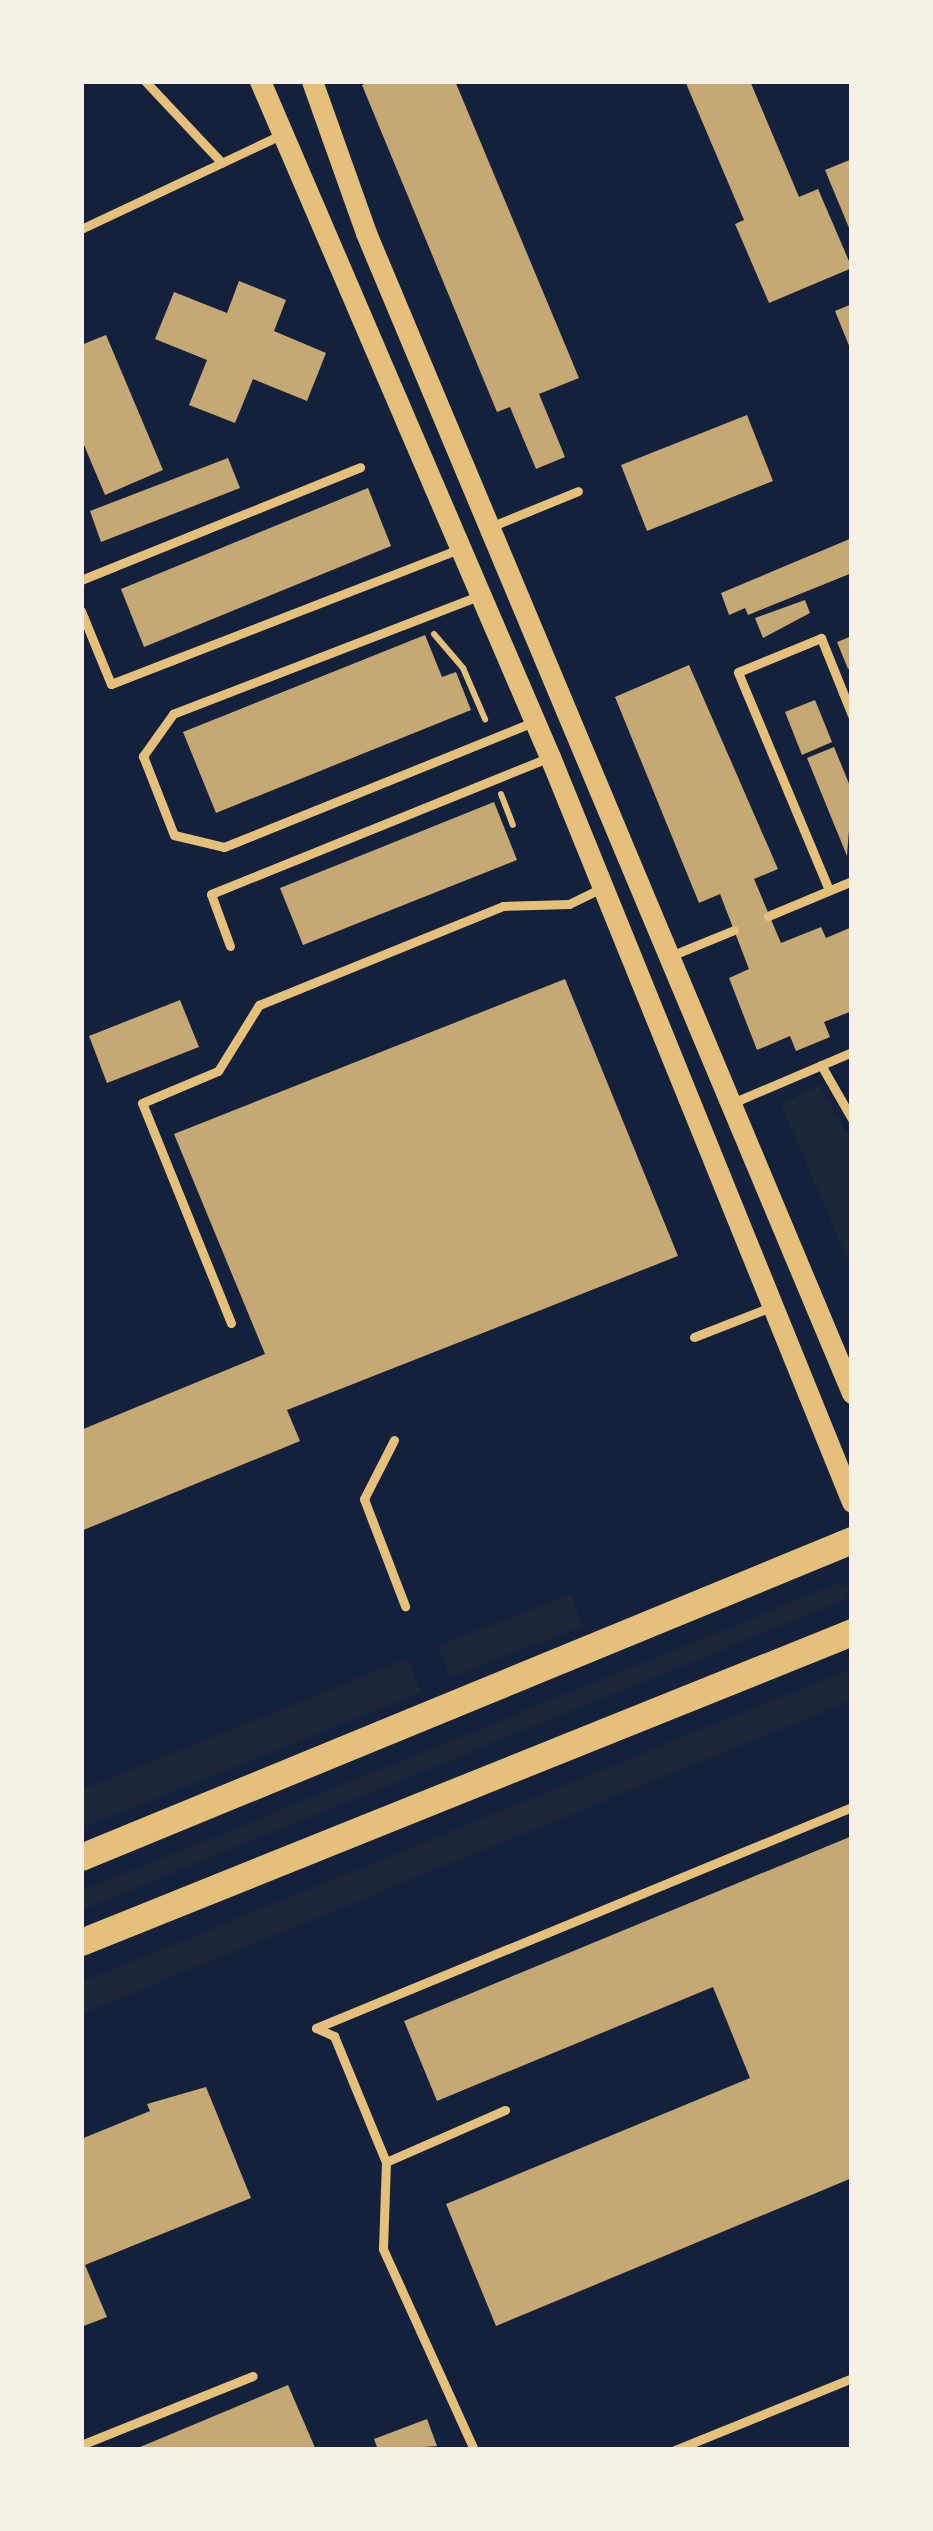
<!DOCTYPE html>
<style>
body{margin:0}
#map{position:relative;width:933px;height:2531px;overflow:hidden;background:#14213d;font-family:Helvetica,sans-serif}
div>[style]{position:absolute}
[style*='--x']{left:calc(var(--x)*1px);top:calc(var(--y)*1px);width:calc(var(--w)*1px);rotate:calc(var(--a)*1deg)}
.green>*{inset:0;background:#1d2539}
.building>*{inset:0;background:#c6a872}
.path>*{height:6px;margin:-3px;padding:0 3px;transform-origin:3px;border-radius:3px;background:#e5c07b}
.service>*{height:9px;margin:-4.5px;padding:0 4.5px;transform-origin:4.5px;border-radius:4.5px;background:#e5c07b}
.tertiary>*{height:21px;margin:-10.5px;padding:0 10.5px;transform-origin:10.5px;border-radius:10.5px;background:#e5c07b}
.primary>*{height:27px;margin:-13.5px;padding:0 13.5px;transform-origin:13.5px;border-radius:13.5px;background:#e5c07b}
span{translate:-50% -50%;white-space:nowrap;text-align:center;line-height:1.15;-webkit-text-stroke:10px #f6f1e7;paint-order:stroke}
.frame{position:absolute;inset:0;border:84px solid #f6f1e7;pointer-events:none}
</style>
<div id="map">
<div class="green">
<div style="clip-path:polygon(819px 1085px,852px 1141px,852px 1270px,781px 1105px)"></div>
<div style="clip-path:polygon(839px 1583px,851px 1588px,845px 1600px,81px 1910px,81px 1891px)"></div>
<div style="clip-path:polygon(571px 1594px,583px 1626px,450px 1678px,437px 1646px)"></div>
<div style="clip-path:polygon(408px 1658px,421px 1692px,81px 1828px,81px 1790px)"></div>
<div style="clip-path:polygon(852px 1668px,852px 1700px,81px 2014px,81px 1982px)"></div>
</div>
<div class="building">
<div style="clip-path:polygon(372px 81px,455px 81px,579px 378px,539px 394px,565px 457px,536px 469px,510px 407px,497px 412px,362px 85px)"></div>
<div style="clip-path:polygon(685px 81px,750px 81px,799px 197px,818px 189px,852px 268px,769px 303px,735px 224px,744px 220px)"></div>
<div style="clip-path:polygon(852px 159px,852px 235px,825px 170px)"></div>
<div style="clip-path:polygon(239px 281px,286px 300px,274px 331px,326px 353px,307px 401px,253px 379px,235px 423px,189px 405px,207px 360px,155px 339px,174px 292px,227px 313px)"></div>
<div style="clip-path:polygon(852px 304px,852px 353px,835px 311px)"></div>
<div style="clip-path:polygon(106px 335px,163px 470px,105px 495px,81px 438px,81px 345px)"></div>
<div style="clip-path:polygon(747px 415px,773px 481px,647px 531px,621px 465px)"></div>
<div style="clip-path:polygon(228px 458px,240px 488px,101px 542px,90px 511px)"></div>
<div style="clip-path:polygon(368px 488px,391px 546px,144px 647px,121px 589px)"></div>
<div style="clip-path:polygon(852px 538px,852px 573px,748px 615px,745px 608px,729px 615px,721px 593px)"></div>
<div style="clip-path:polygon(805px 600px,810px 613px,763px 638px,755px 618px)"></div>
<div style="clip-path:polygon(425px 635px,442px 677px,456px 672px,471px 710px,216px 813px,183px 732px)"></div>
<div style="clip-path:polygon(852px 636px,852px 667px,848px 669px,837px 642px)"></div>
<div style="clip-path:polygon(689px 665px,778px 869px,754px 879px,781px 943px,821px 927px,826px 938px,852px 927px,852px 1011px,824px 1022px,830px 1037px,796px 1051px,790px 1036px,757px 1050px,729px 978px,749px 969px,720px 894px,699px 903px,615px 697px)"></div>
<div style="clip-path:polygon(815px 700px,832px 742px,802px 755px,785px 712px)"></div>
<div style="clip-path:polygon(834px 747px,852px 791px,847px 856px,807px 758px)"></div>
<div style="clip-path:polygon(494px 802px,517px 860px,303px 945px,280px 888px)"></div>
<div style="clip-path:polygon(565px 979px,678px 1256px,287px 1410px,300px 1441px,81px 1531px,81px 1430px,265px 1354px,174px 1134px)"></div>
<div style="clip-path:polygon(180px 1000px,199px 1047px,107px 1083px,89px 1036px)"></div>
<div style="clip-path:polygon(852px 1836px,852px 2178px,496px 2326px,446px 2204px,750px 2078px,713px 1987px,437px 2101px,404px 2021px)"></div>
<div style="clip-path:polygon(206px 2087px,251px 2198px,85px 2265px,107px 2317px,81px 2327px,81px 2139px,150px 2111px,147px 2104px)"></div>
<div style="clip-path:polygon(288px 2385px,316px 2450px,133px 2450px)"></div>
<div style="clip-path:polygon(427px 2419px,437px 2446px,378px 2450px,374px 2439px)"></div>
</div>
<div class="path">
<div style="--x:434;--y:634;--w:45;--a:49.5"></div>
<div style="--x:463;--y:668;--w:56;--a:66.7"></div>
<div style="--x:501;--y:794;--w:33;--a:69"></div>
</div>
<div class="service">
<div style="--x:145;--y:81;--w:112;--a:46.8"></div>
<div style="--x:81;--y:229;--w:221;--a:-25.2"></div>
<div style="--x:490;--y:527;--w:95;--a:-22.2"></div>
<div style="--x:81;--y:580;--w:301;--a:-22"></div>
<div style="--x:481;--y:595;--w:330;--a:158.9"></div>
<div style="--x:173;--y:714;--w:52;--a:125.5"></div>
<div style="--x:143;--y:756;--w:85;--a:68.6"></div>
<div style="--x:174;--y:835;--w:51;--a:13.5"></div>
<div style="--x:224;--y:847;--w:333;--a:-22"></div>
<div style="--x:81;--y:611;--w:79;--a:67.7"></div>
<div style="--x:111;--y:684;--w:371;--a:-21.2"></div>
<div style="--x:829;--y:890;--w:236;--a:-112.7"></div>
<div style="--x:738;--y:672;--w:90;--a:-22.3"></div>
<div style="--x:821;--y:638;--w:83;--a:68.1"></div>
<div style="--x:768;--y:916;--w:91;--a:-22.6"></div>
<div style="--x:230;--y:946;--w:55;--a:-110.1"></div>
<div style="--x:211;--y:894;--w:366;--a:-22"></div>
<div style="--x:668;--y:957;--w:71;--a:-22.2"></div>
<div style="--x:821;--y:1065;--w:62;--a:60.1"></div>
<div style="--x:730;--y:1104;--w:133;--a:-23.1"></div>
<div style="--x:231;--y:1323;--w:237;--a:-112"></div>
<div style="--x:142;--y:1103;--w:82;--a:-22.8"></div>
<div style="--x:218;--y:1071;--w:78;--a:-58.2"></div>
<div style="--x:259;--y:1005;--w:263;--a:-22.1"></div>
<div style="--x:503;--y:906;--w:66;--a:-1.7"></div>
<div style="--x:569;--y:904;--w:39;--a:-26"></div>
<div style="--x:694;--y:1337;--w:83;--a:-21.3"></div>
<div style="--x:394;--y:1440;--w:66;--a:117"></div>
<div style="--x:364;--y:1499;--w:115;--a:69"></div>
<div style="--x:316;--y:2028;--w:580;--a:-22.41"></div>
<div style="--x:316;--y:2028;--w:20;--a:24"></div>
<div style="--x:334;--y:2036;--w:136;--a:67.6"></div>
<div style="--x:386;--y:2162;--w:87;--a:92"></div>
<div style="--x:383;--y:2249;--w:221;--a:65.6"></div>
<div style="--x:386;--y:2162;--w:130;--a:-23.6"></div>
<div style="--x:81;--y:2445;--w:185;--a:-21.9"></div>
<div style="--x:675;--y:2450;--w:191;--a:-22.1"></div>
</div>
<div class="tertiary">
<div style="--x:260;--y:81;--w:736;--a:66.78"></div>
<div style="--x:550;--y:757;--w:804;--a:67.93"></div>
<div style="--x:312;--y:81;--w:161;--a:70.4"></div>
<div style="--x:366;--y:233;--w:1258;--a:67.27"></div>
</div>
<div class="primary">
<div style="--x:81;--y:1857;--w:834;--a:-22.35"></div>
<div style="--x:81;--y:1942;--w:831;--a:-21.9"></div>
</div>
<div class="frame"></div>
</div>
